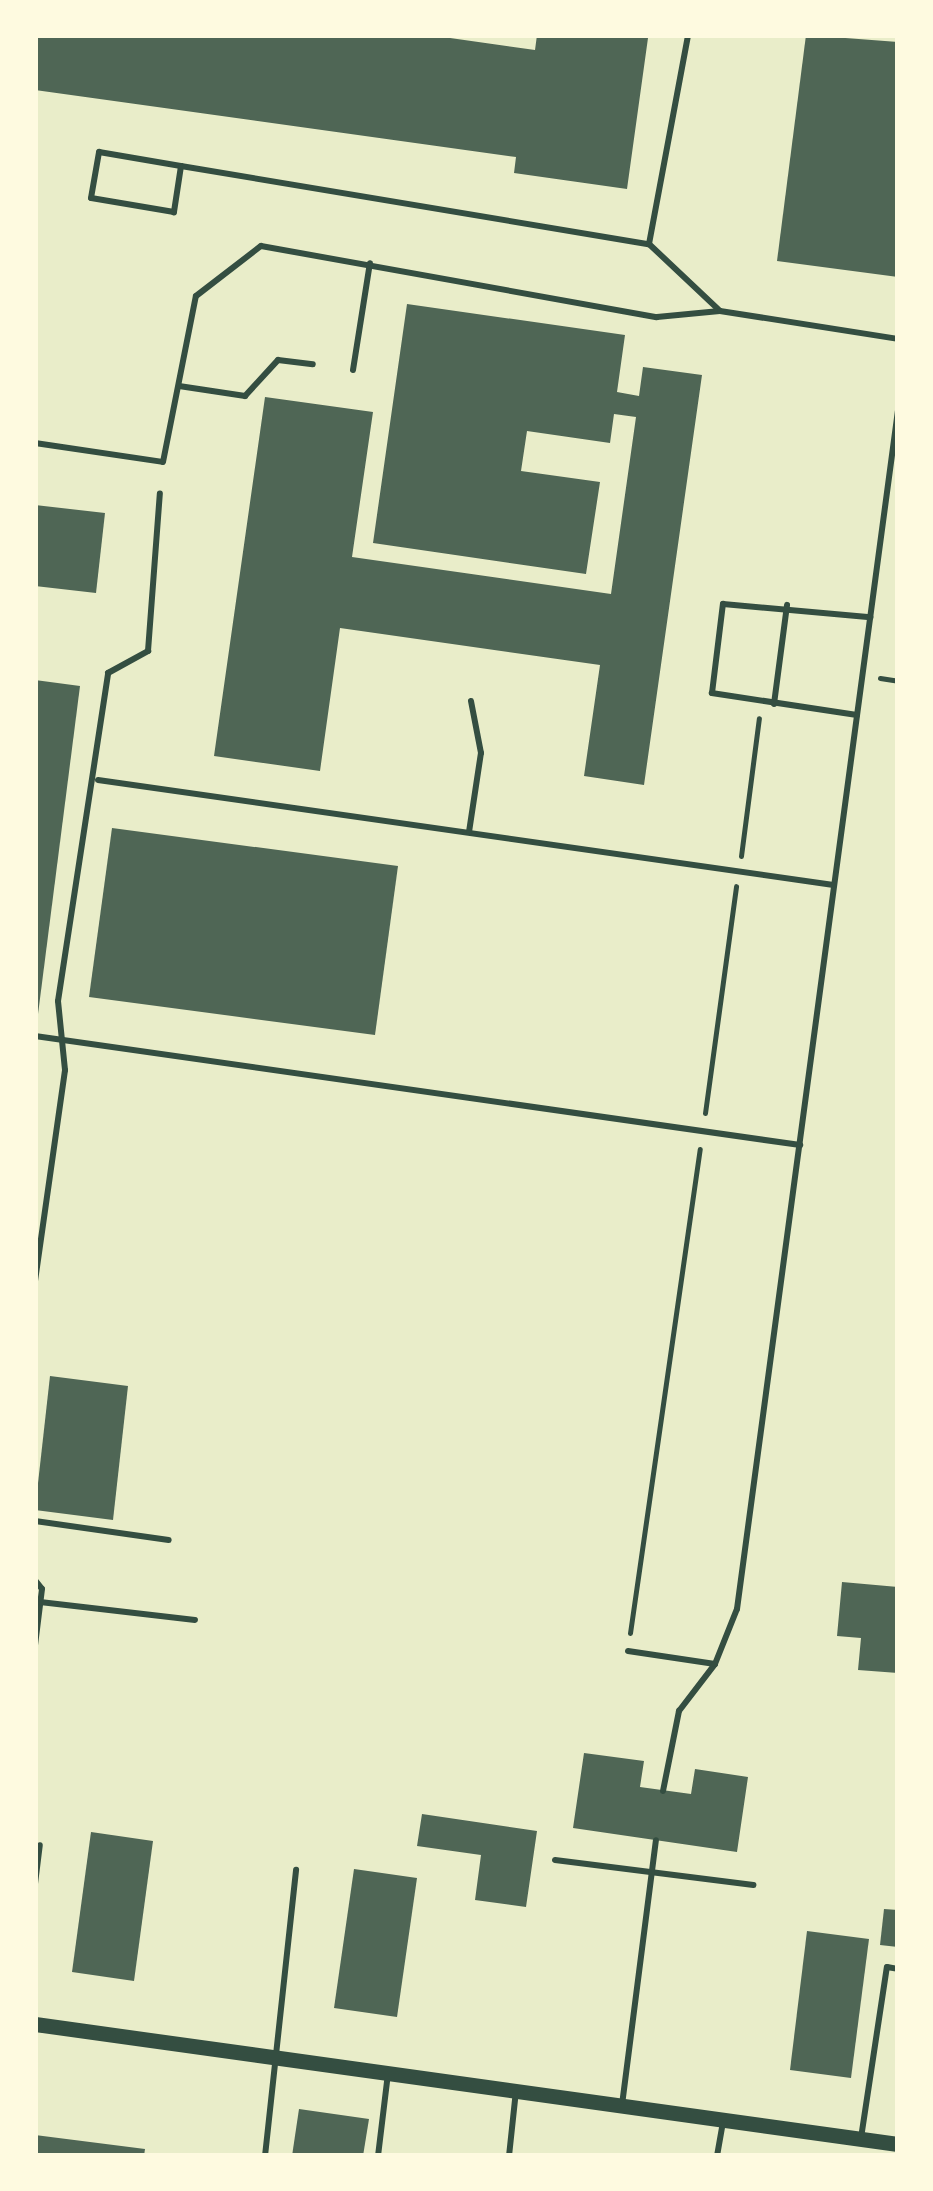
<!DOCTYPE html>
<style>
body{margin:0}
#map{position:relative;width:933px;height:2191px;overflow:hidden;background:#e9edc9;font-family:"Playfair Display",serif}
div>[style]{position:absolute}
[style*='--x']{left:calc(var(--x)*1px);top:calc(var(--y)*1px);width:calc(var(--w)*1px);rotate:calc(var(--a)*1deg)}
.building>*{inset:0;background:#4f6655}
.path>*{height:5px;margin:-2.5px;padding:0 2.5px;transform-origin:2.5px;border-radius:2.5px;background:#344e41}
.service>*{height:6px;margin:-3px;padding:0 3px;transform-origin:3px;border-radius:3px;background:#344e41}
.tertiary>*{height:15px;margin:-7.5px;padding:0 7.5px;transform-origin:7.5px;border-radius:7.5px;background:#344e41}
span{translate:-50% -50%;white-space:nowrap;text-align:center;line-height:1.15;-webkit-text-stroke:10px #fefae0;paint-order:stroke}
.frame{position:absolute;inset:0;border:38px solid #fefae0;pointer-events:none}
</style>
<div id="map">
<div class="building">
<div style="clip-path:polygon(35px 35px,429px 35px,535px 50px,537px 35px,648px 38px,627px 189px,514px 173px,516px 157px,35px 90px)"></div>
<div style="clip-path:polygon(806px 35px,898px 42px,898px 277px,777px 261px)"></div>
<div style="clip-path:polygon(407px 304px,625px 335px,617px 392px,639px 396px,643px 367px,702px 375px,644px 785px,584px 776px,600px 665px,340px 628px,320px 771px,214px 756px,265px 397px,373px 412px,352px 557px,611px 594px,636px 417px,614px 414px,610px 443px,527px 431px,521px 471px,600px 482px,586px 574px,373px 543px)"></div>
<div style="clip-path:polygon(35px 505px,105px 513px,96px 593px,35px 586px)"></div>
<div style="clip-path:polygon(35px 680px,80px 686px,37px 1022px,35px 1022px)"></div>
<div style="clip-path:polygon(112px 828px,398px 866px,375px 1035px,89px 997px)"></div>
<div style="clip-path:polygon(50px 1376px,128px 1386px,113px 1520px,35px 1510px)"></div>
<div style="clip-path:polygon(842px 1582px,898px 1587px,898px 1673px,858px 1670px,861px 1638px,837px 1636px)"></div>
<div style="clip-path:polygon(584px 1753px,644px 1761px,640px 1787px,691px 1794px,695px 1769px,748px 1777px,737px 1852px,573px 1828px)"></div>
<div style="clip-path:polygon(422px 1814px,537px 1831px,526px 1907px,475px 1900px,481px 1855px,417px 1846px)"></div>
<div style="clip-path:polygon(91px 1832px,153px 1841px,134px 1981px,72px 1972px)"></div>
<div style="clip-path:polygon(354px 1869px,417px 1878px,397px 2017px,334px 2008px)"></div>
<div style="clip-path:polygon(884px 1909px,898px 1910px,898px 1947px,880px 1945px)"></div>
<div style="clip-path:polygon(807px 1931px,869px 1939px,851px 2078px,790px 2070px)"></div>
<div style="clip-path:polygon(299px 2109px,369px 2119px,363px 2156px,292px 2156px)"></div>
<div style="clip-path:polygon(35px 2135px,145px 2149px,144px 2156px,35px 2156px)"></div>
</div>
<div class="path">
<div style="--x:880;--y:678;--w:18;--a:9"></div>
<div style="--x:741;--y:856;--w:139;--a:-82.6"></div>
<div style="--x:705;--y:1113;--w:229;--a:-82.2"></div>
<div style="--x:630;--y:1633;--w:489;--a:-81.8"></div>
</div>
<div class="service">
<div style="--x:181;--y:166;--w:47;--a:98.7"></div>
<div style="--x:174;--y:212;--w:84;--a:-170.4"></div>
<div style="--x:91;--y:198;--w:47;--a:-80.1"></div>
<div style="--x:99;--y:152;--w:83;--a:9.7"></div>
<div style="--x:181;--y:166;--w:474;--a:9.5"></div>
<div style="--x:649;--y:244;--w:96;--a:43.3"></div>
<div style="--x:649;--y:244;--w:213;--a:-79.4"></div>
<div style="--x:353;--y:370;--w:108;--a:-81"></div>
<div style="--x:179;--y:386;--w:67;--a:8.6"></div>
<div style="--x:245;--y:396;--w:49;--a:-47.5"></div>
<div style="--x:278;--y:360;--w:35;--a:7"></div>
<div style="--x:35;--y:443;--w:129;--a:8.4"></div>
<div style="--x:163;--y:462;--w:169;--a:-78.8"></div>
<div style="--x:196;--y:296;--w:82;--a:-37.6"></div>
<div style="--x:261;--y:246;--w:402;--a:10.2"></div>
<div style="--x:657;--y:317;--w:63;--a:-5.4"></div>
<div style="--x:720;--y:311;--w:180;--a:8.9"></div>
<div style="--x:774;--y:704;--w:100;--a:-82.5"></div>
<div style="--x:857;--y:715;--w:147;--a:-171.4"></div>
<div style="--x:712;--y:693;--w:90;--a:-83"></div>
<div style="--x:723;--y:604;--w:148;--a:5.1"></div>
<div style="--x:98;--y:780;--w:743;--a:8.12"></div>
<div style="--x:469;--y:832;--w:80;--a:-81.4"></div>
<div style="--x:481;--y:753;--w:53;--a:-100.9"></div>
<div style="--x:35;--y:1036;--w:773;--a:8.11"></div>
<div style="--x:35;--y:1281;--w:213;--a:-81.9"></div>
<div style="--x:65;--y:1070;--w:69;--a:-95.8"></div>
<div style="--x:58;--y:1001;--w:332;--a:-81.3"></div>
<div style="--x:108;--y:673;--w:46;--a:-28.8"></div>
<div style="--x:148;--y:651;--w:158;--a:-85.7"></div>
<div style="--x:35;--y:1521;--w:135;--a:8.1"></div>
<div style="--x:35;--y:1580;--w:11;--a:52"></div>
<div style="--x:42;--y:1589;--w:56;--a:97.1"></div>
<div style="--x:40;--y:1602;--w:156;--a:6.6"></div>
<div style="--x:628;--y:1651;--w:88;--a:8.5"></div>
<div style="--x:663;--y:1791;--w:82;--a:-78.7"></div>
<div style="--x:679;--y:1711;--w:59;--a:-52.5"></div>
<div style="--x:715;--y:1664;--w:59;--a:-68.2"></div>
<div style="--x:737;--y:1609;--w:1210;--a:-82.35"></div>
<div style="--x:555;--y:1860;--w:200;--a:7.2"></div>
<div style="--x:35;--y:1884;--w:39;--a:-83"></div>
<div style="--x:622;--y:2105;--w:267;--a:-82.7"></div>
<div style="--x:861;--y:2138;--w:173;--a:-81.4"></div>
<div style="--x:887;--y:1967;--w:11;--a:10"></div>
<div style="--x:265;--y:2156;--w:288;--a:-83.8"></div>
<div style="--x:378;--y:2156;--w:84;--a:-83.1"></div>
<div style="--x:509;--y:2156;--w:65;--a:-83.9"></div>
<div style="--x:717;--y:2156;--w:36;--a:-80"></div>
</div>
<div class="tertiary">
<div style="--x:35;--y:2024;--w:871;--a:7.92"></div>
</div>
<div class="frame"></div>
</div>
